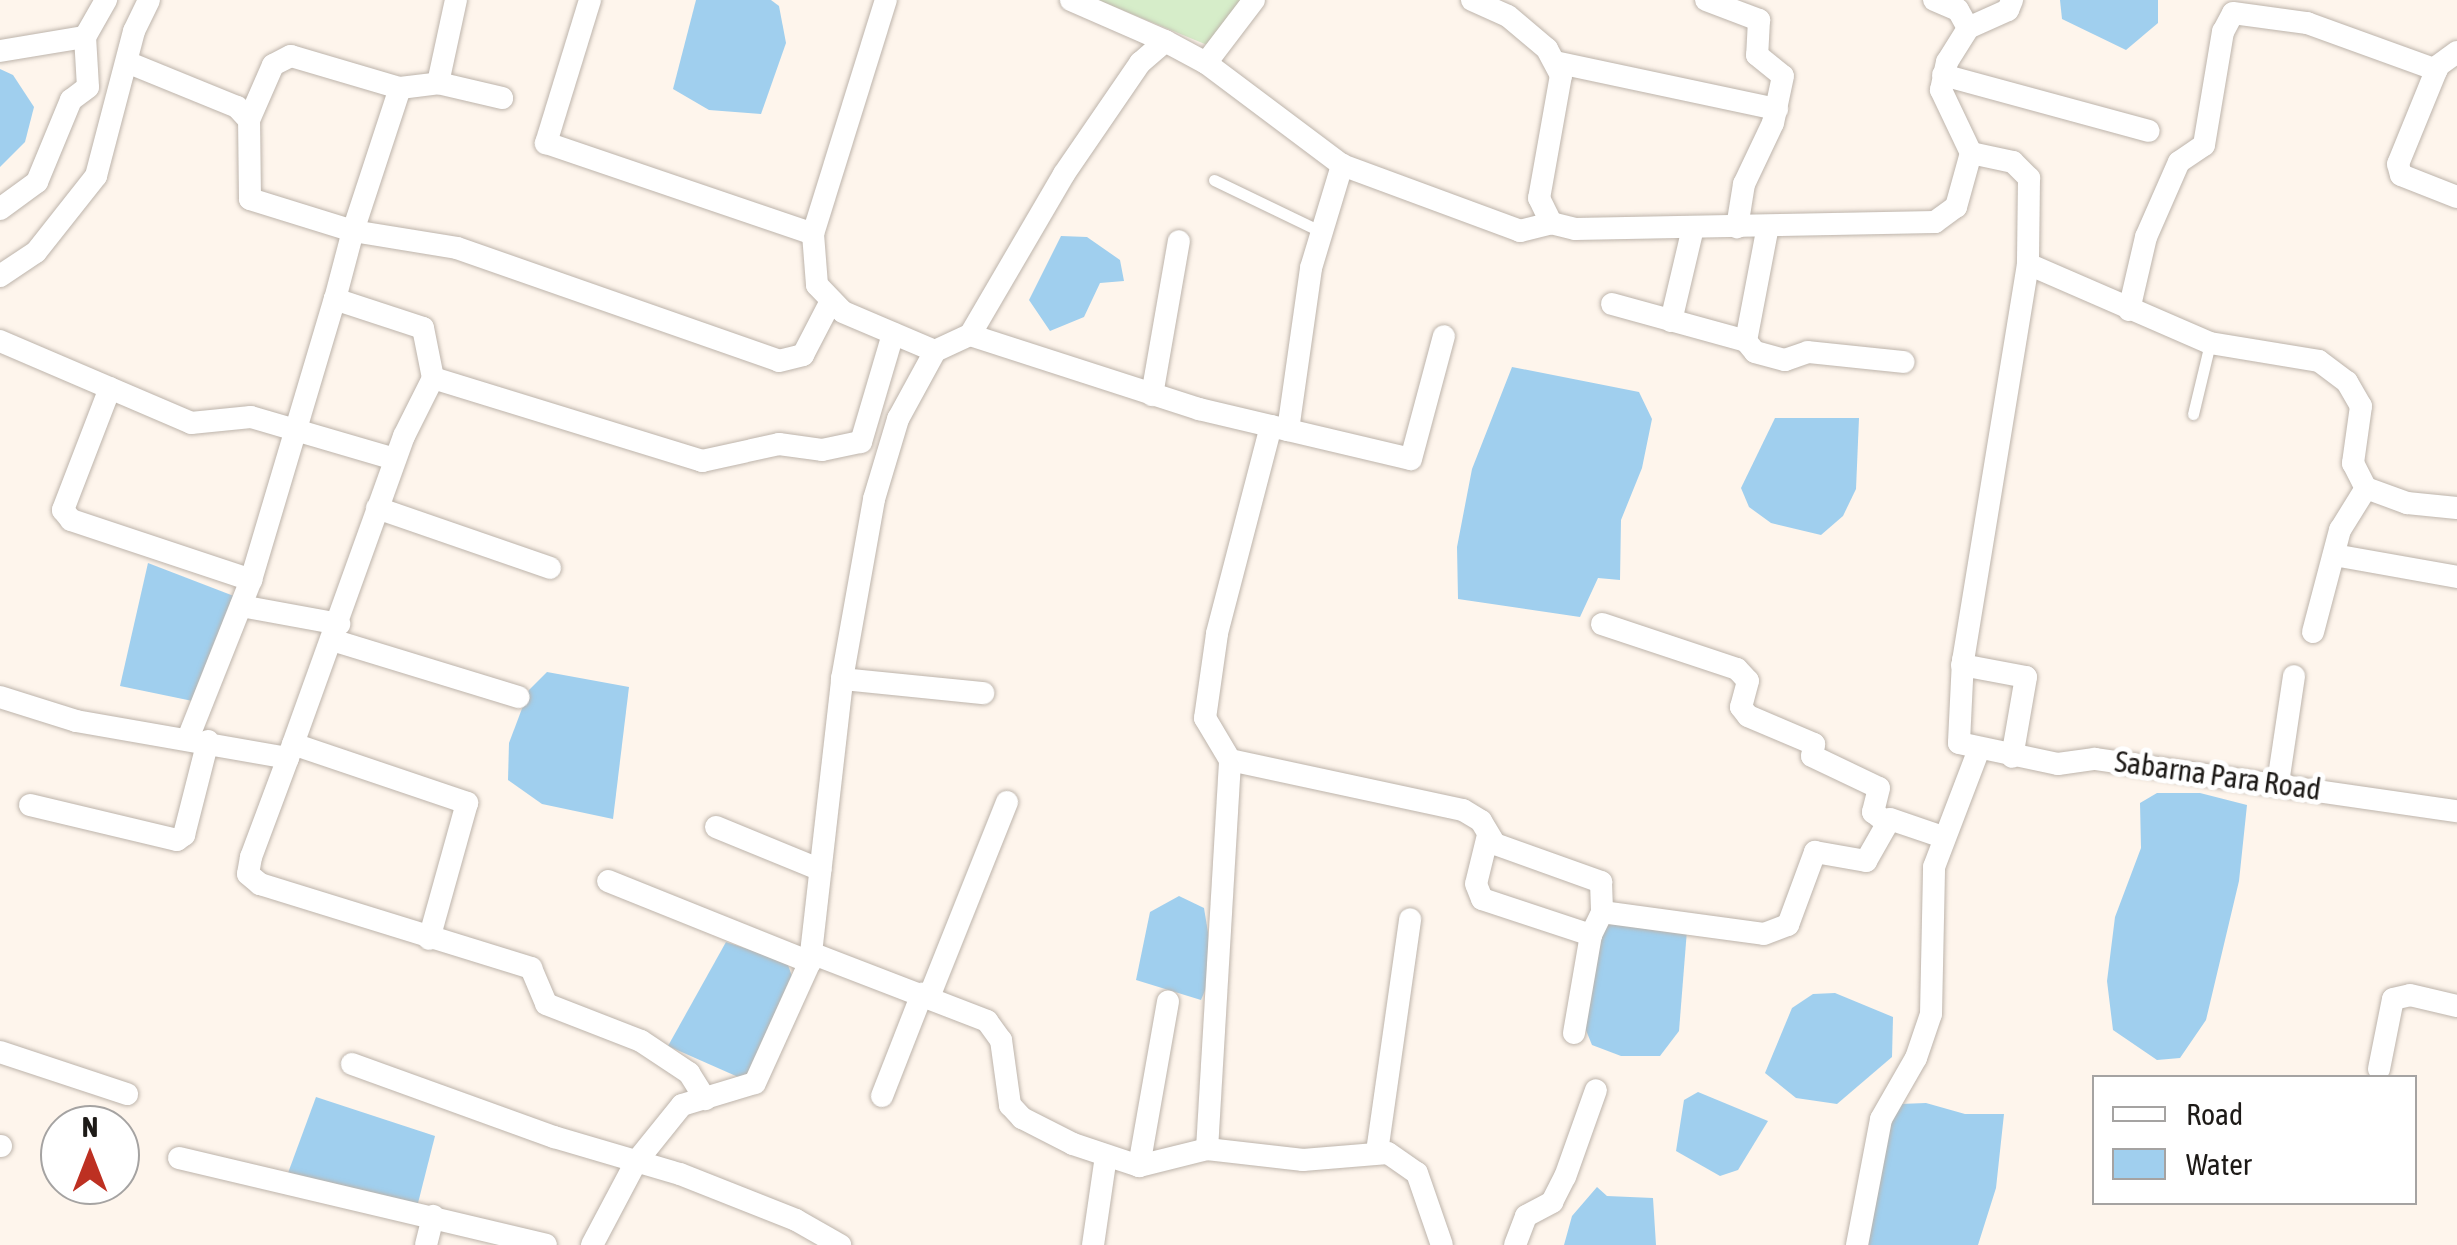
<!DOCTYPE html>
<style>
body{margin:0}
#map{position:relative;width:2457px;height:1245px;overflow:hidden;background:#fef5ec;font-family:"Asap Condensed",sans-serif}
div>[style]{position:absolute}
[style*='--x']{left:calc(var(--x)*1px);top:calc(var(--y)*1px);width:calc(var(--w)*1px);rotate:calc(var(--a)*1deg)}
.green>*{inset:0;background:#d6edc9}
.water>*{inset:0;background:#a0cfee}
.roads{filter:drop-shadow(0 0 2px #bdb4ab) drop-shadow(0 0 2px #bdb4ab)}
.lane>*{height:11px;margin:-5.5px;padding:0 5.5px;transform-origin:5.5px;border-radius:5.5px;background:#fff}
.street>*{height:22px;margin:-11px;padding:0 11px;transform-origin:11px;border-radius:11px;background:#fff}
span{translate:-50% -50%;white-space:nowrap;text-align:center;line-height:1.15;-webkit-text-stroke:10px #fff;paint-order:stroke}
.street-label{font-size:30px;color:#1d1a17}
.legend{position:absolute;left:2092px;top:1075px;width:325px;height:130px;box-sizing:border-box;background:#fff;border:2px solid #a5a3a2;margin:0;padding:12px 18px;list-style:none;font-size:30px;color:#1d1a17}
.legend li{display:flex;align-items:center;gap:20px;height:50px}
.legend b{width:50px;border:2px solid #a5a3a2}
.north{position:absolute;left:40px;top:1105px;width:100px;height:100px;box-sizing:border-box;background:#fff;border:2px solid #a5a3a2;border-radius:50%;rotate:0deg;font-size:28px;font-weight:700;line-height:40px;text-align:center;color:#1d1a17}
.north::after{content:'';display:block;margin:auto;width:35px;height:45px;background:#bd3022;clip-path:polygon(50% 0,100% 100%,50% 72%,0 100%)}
</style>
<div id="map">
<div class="green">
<div style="clip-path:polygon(1098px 0,1242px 0,1212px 47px)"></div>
</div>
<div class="water">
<div style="clip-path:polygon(696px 0,771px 0,779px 6px,786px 43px,761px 114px,709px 110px,673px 89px)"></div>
<div style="clip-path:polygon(2060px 0,2158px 0,2158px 23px,2126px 50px,2062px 19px)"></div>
<div style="clip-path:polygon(0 69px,13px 75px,34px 107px,25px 142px,0 167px)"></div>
<div style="clip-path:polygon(1061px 236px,1087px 237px,1120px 260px,1124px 281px,1100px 283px,1084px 317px,1050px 331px,1029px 300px)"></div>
<div style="clip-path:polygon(1512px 367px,1639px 392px,1652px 419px,1642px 468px,1621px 520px,1620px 580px,1598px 578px,1580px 617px,1458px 599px,1457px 547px,1472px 469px)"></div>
<div style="clip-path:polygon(1775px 418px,1859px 418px,1856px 489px,1843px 516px,1821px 535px,1771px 523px,1749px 507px,1741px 488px)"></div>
<div style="clip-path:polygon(148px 563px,239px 598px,207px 704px,120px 686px)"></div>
<div style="clip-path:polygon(547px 672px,629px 687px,613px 819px,542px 804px,508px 780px,509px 743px,529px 690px)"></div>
<div style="clip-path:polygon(2157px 793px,2200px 793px,2247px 805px,2239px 881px,2206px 1020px,2180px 1058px,2157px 1060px,2113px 1030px,2107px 981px,2115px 917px,2141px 848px,2140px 803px)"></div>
<div style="clip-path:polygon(1179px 896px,1204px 908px,1214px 969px,1201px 1000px,1136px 980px,1150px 912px)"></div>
<div style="clip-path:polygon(1598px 923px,1687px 930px,1679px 1031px,1660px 1056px,1621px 1056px,1592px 1045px,1581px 1018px)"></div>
<div style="clip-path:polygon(726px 942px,787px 962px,795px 985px,745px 1080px,668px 1046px)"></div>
<div style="clip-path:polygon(1835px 993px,1893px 1017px,1892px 1057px,1837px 1104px,1796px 1098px,1765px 1073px,1792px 1008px,1813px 994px)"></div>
<div style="clip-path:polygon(1698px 1092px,1768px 1121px,1738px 1170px,1720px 1176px,1676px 1151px,1684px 1100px)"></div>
<div style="clip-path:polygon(316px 1097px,435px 1136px,417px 1207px,288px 1173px)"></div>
<div style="clip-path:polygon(1926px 1103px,1965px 1114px,2004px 1114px,1996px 1188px,1978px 1245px,1857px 1245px,1869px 1173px,1900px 1104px)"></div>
<div style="clip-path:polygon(1597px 1187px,1607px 1196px,1653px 1198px,1656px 1245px,1564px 1245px,1572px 1216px)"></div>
</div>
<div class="roads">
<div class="lane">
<div style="--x:1214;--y:180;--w:118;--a:25.7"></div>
<div style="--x:2193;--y:414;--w:73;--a:-76.5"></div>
</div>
<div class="street">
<div style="--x:590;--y:0;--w:150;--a:107.1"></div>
<div style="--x:546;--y:143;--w:282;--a:18.8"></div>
<div style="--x:813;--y:234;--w:51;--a:85.5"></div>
<div style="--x:817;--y:285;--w:37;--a:46"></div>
<div style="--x:843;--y:312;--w:100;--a:23"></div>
<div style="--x:1071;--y:0;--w:103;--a:23.6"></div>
<div style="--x:1472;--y:0;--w:39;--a:24"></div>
<div style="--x:1508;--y:16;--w:51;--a:40.2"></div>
<div style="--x:1547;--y:49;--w:30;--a:62"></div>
<div style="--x:1561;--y:75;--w:125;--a:100.1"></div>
<div style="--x:1539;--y:198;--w:28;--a:64"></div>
<div style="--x:1551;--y:223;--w:25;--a:14"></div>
<div style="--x:1575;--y:229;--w:360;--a:-1.1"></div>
<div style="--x:1935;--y:222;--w:26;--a:-36"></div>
<div style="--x:1956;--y:207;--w:56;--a:-74.5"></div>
<div style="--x:1971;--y:153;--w:70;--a:-115.5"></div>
<div style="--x:1941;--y:90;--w:29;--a:-78"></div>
<div style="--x:1947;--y:62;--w:40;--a:-58"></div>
<div style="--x:1968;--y:28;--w:21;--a:-119"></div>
<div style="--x:1958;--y:10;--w:26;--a:-157"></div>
<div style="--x:1706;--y:0;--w:57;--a:20.7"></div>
<div style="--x:1759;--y:20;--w:35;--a:93"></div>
<div style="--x:1757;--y:55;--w:33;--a:39"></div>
<div style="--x:1783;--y:76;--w:48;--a:102"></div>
<div style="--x:1773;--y:123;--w:68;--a:115.4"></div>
<div style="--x:1744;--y:184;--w:44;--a:99.2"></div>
<div style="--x:1968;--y:28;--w:44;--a:-24.2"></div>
<div style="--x:2008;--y:10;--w:11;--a:-68"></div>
<div style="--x:0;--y:51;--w:86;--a:-9.4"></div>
<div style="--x:85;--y:37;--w:43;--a:-60.4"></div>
<div style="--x:2457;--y:52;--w:24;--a:144"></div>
<div style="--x:2438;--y:66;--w:106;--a:112.2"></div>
<div style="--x:2398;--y:164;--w:11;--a:75"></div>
<div style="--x:2401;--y:175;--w:60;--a:21.4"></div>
<div style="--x:1555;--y:62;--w:227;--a:12"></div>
<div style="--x:1206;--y:63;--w:170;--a:36.9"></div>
<div style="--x:1342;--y:165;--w:190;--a:20.3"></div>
<div style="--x:1520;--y:231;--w:32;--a:-14"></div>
<div style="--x:1943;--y:75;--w:213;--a:15.2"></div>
<div style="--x:438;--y:83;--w:85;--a:-77.8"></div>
<div style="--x:400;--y:88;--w:151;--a:108.2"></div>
<div style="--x:353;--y:231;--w:105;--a:9.3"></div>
<div style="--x:457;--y:248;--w:341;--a:19.3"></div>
<div style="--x:779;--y:361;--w:25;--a:-14"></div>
<div style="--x:803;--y:355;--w:61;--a:-62.6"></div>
<div style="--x:249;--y:120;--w:60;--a:-66.4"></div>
<div style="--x:273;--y:65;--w:20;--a:-27"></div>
<div style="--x:291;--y:56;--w:114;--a:16.4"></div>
<div style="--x:400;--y:88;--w:38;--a:-7"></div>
<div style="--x:438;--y:83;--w:66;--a:13.2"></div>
<div style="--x:1971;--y:153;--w:43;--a:12.1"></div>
<div style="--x:2013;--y:162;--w:23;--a:45"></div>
<div style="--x:2029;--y:178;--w:86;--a:90.7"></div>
<div style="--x:2028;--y:264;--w:198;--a:23.5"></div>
<div style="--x:2210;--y:343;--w:110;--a:9.4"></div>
<div style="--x:2319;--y:361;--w:35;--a:37"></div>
<div style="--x:2347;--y:382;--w:28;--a:60"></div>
<div style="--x:2361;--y:406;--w:58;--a:98"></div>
<div style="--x:2353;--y:463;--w:28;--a:63"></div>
<div style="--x:2366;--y:488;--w:44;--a:20.1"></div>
<div style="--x:2407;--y:503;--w:50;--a:5.7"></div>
<div style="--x:0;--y:209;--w:46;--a:-36.1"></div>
<div style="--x:37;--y:182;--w:89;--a:-67.5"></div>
<div style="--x:71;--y:100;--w:21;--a:-37"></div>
<div style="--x:88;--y:87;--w:50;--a:-93.4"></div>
<div style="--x:813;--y:234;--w:245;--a:-72.7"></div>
<div style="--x:2028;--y:264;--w:401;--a:99.3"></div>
<div style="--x:1963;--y:660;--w:83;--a:92.8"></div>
<div style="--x:1959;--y:743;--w:101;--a:12"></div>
<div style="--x:2058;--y:764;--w:37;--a:-8"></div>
<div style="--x:2095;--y:759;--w:366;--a:8.2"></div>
<div style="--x:0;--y:276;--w:43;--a:-33.7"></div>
<div style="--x:36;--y:252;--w:97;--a:-51.7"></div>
<div style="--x:96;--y:176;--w:150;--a:-75.3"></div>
<div style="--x:134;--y:31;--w:34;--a:-64"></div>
<div style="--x:1612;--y:304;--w:139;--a:15.4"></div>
<div style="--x:1746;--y:341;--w:117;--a:-79.2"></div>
<div style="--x:2129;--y:310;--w:75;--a:-76.9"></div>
<div style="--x:2146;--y:237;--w:82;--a:-66.3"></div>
<div style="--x:2179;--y:162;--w:30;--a:-34"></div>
<div style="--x:2204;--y:145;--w:115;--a:-80.5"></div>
<div style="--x:2223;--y:32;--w:21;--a:-62"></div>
<div style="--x:2233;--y:13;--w:75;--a:7.7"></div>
<div style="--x:2307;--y:23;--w:138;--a:19.9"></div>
<div style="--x:1671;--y:321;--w:96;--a:-76.7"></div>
<div style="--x:970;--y:335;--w:241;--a:17.9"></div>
<div style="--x:1199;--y:409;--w:91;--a:13.3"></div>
<div style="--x:1288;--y:430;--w:164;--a:-81.9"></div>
<div style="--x:1311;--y:268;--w:108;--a:-73.2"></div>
<div style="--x:0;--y:341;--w:208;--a:23.2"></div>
<div style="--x:191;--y:423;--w:60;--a:-5.7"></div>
<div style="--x:251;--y:417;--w:150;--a:16.3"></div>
<div style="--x:1746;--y:341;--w:14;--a:51"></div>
<div style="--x:1755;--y:352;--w:31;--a:15"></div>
<div style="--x:1785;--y:360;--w:24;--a:-19"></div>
<div style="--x:1808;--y:352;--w:96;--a:6"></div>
<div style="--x:433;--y:378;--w:282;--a:17.1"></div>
<div style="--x:702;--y:461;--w:79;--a:-12.4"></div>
<div style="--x:779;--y:444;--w:43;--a:7.9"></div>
<div style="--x:822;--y:450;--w:40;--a:-12"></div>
<div style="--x:861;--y:442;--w:113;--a:-73.5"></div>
<div style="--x:110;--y:388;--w:131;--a:111.1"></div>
<div style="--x:63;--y:510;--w:13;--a:51"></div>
<div style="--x:71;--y:520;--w:190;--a:18.4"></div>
<div style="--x:251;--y:580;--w:168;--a:111.7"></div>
<div style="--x:1152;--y:395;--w:156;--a:-80.1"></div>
<div style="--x:1271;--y:426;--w:215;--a:104.6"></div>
<div style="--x:1217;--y:634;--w:85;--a:98.1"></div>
<div style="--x:1205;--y:718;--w:49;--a:59.2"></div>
<div style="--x:1230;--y:760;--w:238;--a:12.1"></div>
<div style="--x:1463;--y:810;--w:21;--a:31"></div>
<div style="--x:1481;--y:821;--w:27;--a:59"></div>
<div style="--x:1495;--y:844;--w:113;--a:19.7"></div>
<div style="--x:1601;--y:882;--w:30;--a:88"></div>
<div style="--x:1602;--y:912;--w:163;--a:7.7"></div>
<div style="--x:1764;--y:934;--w:26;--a:-21"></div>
<div style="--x:1788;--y:925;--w:78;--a:-69.7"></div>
<div style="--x:1815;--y:852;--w:52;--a:10"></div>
<div style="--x:1866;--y:861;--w:48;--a:-60.3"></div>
<div style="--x:1890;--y:819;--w:53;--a:18.8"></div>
<div style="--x:1288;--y:430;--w:126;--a:13.3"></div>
<div style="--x:1411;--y:459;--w:127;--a:-75"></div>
<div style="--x:377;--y:508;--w:183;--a:19.1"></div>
<div style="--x:2334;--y:555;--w:125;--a:10.1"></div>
<div style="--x:251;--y:580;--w:293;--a:-73.4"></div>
<div style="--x:241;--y:606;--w:100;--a:10.4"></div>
<div style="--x:1602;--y:624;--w:142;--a:18.4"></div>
<div style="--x:1737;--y:669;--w:16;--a:47"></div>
<div style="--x:1748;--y:681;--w:27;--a:105"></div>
<div style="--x:1741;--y:707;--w:11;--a:52"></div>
<div style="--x:1748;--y:716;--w:72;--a:23"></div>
<div style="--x:1814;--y:744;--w:12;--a:99"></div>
<div style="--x:1812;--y:756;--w:74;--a:25.5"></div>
<div style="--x:1879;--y:788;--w:25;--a:104"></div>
<div style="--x:1873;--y:812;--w:16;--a:38"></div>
<div style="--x:2313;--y:632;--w:106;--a:-75.2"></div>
<div style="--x:2340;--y:530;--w:49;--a:-58.2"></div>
<div style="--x:332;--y:640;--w:195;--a:17"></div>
<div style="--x:1962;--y:665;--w:65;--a:10.6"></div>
<div style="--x:2026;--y:677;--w:81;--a:99.9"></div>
<div style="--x:842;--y:679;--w:142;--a:5.7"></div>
<div style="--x:0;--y:697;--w:80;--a:17.5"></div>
<div style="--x:76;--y:721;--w:215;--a:9.9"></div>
<div style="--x:288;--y:758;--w:342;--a:-70.2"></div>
<div style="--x:404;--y:436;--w:65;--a:-63.4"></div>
<div style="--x:433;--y:378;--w:51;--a:-101.3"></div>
<div style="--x:423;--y:328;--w:93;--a:-161.8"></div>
<div style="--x:335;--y:299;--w:70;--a:-75.2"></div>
<div style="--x:353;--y:231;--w:108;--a:-162.7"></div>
<div style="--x:250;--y:199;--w:79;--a:-90.7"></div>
<div style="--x:249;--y:120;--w:18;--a:-133"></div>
<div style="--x:237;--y:107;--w:119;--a:-157.8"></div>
<div style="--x:293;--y:744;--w:184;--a:18.7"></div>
<div style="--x:467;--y:803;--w:141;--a:105.6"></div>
<div style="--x:288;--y:758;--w:106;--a:110.5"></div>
<div style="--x:251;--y:857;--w:17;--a:100"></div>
<div style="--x:248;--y:874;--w:16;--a:40"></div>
<div style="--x:260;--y:884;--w:284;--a:17.2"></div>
<div style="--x:531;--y:968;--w:39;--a:67"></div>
<div style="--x:546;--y:1004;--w:102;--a:21.3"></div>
<div style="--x:641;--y:1041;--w:58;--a:33.7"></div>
<div style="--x:689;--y:1073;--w:31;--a:58"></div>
<div style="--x:2278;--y:783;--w:108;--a:-81.5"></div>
<div style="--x:30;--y:805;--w:151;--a:13.4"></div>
<div style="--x:177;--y:840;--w:9;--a:-36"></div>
<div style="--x:184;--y:835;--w:97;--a:-75.7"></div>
<div style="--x:716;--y:827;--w:113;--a:22.3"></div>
<div style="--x:1487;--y:839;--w:46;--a:103.7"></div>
<div style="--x:1476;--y:884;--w:16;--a:68"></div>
<div style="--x:1482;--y:899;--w:115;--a:18.3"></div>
<div style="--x:1591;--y:935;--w:25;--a:-64"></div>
<div style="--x:608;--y:881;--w:218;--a:21.9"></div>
<div style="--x:811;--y:953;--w:189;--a:21.1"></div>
<div style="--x:987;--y:1021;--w:24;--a:54"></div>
<div style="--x:1001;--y:1040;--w:66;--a:82.1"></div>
<div style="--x:1010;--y:1105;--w:18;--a:47"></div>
<div style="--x:1022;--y:1118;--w:57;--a:27"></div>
<div style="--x:1073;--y:1144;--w:70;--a:18.4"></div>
<div style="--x:1139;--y:1166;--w:70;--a:-14"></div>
<div style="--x:1207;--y:1149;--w:97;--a:6.5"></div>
<div style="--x:1303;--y:1160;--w:85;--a:-4.7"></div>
<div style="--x:1388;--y:1153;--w:35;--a:35"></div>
<div style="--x:1417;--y:1173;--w:76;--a:70.9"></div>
<div style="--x:929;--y:997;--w:210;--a:-68.2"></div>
<div style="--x:1574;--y:1033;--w:99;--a:-80.2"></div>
<div style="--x:0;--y:1052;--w:134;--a:18.3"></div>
<div style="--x:352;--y:1064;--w:215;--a:19.9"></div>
<div style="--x:554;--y:1137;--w:131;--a:16.4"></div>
<div style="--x:680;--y:1174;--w:125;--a:21.6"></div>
<div style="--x:796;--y:1220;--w:51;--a:29.6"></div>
<div style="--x:2379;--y:1069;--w:71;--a:-78.7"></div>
<div style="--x:2393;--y:999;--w:17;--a:-13"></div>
<div style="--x:2410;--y:995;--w:48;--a:13.2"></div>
<div style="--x:882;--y:1096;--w:110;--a:-68.6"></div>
<div style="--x:0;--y:1146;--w:1;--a:0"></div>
<div style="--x:1207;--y:1149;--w:390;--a:-86.6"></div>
<div style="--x:1377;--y:1152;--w:235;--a:-81.9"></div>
<div style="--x:179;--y:1158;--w:377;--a:13.3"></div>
<div style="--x:1139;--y:1166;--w:167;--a:-80"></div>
<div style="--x:426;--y:1245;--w:30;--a:-76"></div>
<div style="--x:592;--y:1245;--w:94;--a:-62.1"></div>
<div style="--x:636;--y:1162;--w:73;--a:-51.1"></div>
<div style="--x:682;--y:1105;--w:76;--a:-16.8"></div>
<div style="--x:755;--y:1083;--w:133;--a:-65.6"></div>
<div style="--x:810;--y:962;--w:285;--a:-83.5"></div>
<div style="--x:842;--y:679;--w:183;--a:-79.9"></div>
<div style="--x:874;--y:499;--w:84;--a:-73.3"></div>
<div style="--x:898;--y:419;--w:77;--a:-61.4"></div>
<div style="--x:935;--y:351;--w:38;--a:-25"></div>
<div style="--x:970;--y:335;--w:186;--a:-59.7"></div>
<div style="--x:1064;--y:174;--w:135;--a:-55.6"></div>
<div style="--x:1140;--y:63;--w:33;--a:-41"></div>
<div style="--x:1165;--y:41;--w:47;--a:28.2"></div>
<div style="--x:1206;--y:63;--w:79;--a:-52.7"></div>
<div style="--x:1093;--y:1245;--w:90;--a:-81.7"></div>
<div style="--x:1515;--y:1245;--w:31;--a:-69"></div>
<div style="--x:1526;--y:1216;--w:30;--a:-28"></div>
<div style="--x:1552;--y:1202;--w:28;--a:-63"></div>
<div style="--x:1565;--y:1177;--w:92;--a:-70.4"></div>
<div style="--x:1857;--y:1245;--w:128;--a:-79.2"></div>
<div style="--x:1881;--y:1119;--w:70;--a:-60.2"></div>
<div style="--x:1916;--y:1058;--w:46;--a:-71.2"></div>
<div style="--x:1931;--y:1014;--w:147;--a:-88.8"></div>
<div style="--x:1934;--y:867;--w:123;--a:-69.1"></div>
</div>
</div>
<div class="street-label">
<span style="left:2218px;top:775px;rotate:8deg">Sabarna Para Road</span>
</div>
<ul class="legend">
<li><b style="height:12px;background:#fff"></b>Road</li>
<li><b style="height:28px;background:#a0cfee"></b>Water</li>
</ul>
<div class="north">N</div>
</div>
